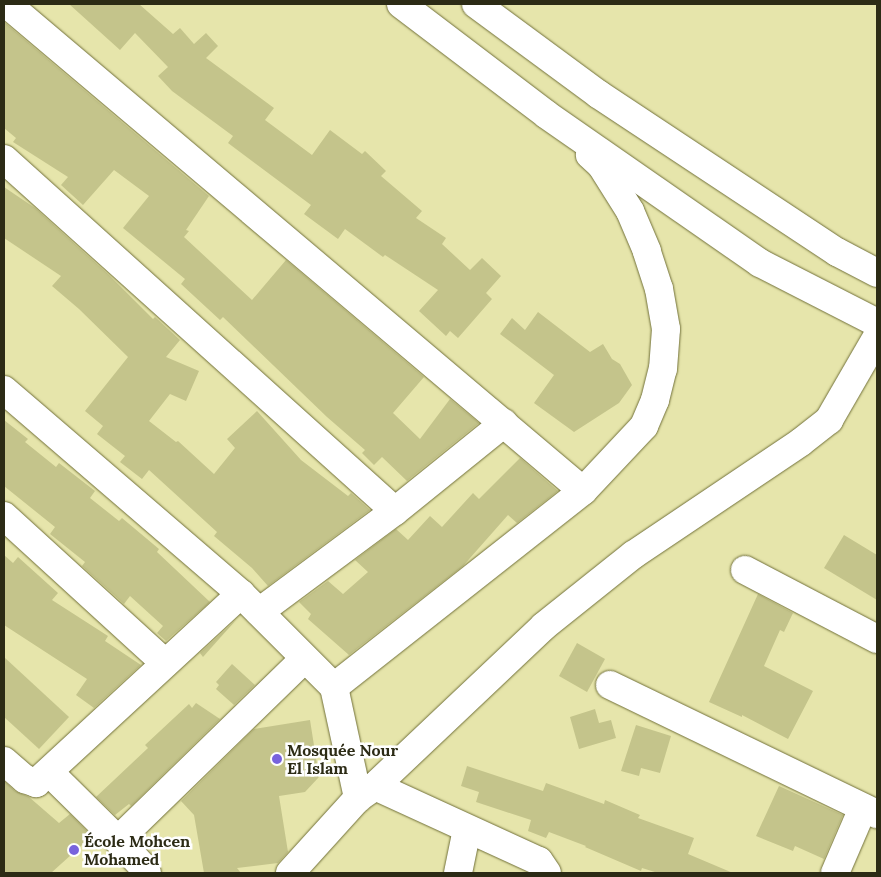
<!DOCTYPE html>
<meta charset="utf-8">
<style>
body{margin:0}
#map{position:relative;width:881px;height:877px;overflow:hidden;background:#e6e5ab;font-family:Lora,serif}
div>[style]{position:absolute}
[style*='--x']{left:calc(var(--x)*1px);top:calc(var(--y)*1px);width:calc(var(--w)*1px);rotate:calc(var(--a)*1deg)}
.building>*{inset:0;background:#c4c48b}
.roads{filter:drop-shadow(0 0 1px #717039) drop-shadow(0 0 1px #717039)}
.minor>*{height:28px;margin:-14px;padding:0 14px;transform-origin:14px;border-radius:14px;background:#fff}
.highway>*{height:28px;margin:-14px;padding:0 14px;transform-origin:14px;border-radius:14px;background:#fff}
.dots>*{width:14px;height:14px;translate:-50% -50%;box-sizing:border-box;border:2px solid #fff;border-radius:50%}
span{translate:-50% -50%;white-space:nowrap;text-align:center;line-height:1.15;-webkit-text-stroke:5px #fff;paint-order:stroke}
.poi-label{font-size:16px;color:#2c2b15;font-weight:700}
.left{translate:0 -50%;text-align:left}
.frame{position:absolute;inset:0;border:5px solid #2c2b15;pointer-events:none}
</style>
<div id="map">
<div class="building">
<div style="clip-path:polygon(69px 4px,139px 4px,173px 34px,180px 28px,194px 44px,206px 33px,218px 46px,206px 58px,274px 108px,265px 120px,312px 155px,330px 130px,362px 154px,365px 151px,386px 171px,381px 176px,422px 211px,416px 218px,446px 238px,442px 244px,470px 270px,482px 258px,501px 276px,486px 293px,492px 299px,458px 338px,450px 331px,446px 336px,419px 311px,438px 290px,385px 255px,383px 257px,345px 229px,338px 239px,304px 214px,311px 205px,228px 143px,233px 136px,172px 91px,158px 76px,168px 67px,135px 33px,120px 50px)"></div>
<div style="clip-path:polygon(4px 22px,209px 196px,186px 230px,189px 231px,184px 237px,252px 300px,286px 260px,424px 377px,393px 413px,420px 439px,450px 399px,479px 423px,407px 481px,382px 457px,374px 465px,362px 453px,365px 450px,327px 417px,223px 317px,220px 320px,181px 284px,185px 279px,123px 228px,149px 196px,114px 170px,83px 205px,61px 185px,68px 177px,13px 142px,16px 138px,4px 128px)"></div>
<div style="clip-path:polygon(4px 187px,35px 208px,109px 275px,153px 319px,155px 317px,180px 340px,166px 357px,199px 371px,186px 401px,170px 394px,149px 421px,176px 442px,178px 441px,214px 474px,235px 448px,227px 439px,257px 411px,301px 460px,348px 496px,351px 493px,370px 510px,268px 586px,252px 568px,214px 536px,217px 532px,149px 470px,142px 479px,120px 462px,125px 456px,97px 434px,103px 426px,85px 411px,128px 357px,79px 309px,52px 286px,61px 276px,4px 238px)"></div>
<div style="clip-path:polygon(538px 312px,590px 352px,603px 344px,612px 359px,620px 364px,632px 385px,619px 403px,574px 432px,534px 403px,554px 375px,500px 334px,512px 318px,525px 330px)"></div>
<div style="clip-path:polygon(4px 420px,28px 439px,25px 442px,56px 467px,59px 463px,95px 491px,90px 498px,119px 521px,122px 518px,159px 549px,157px 552px,210px 602px,166px 641px,157px 633px,163px 626px,130px 596px,124px 604px,82px 566px,85px 562px,50px 534px,55px 527px,4px 486px)"></div>
<div style="clip-path:polygon(520px 458px,558px 491px,517px 523px,508px 515px,463px 566px,349px 655px,308px 619px,311px 614px,299px 602px,328px 581px,343px 594px,368px 572px,355px 560px,396px 529px,408px 540px,430px 516px,442px 527px,473px 493px,479px 499px)"></div>
<div style="clip-path:polygon(844px 535px,877px 555px,877px 600px,824px 568px)"></div>
<div style="clip-path:polygon(4px 555px,13px 563px,18px 557px,58px 593px,52px 600px,108px 636px,105px 641px,141px 665px,94px 708px,76px 695px,87px 679px,4px 625px)"></div>
<div style="clip-path:polygon(758px 594px,793px 613px,784px 632px,780px 630px,764px 666px,813px 691px,788px 739px,742px 715px,742px 717px,709px 702px)"></div>
<div style="clip-path:polygon(236px 620px,203px 657px,200px 653px)"></div>
<div style="clip-path:polygon(577px 643px,605px 659px,587px 692px,559px 676px)"></div>
<div style="clip-path:polygon(4px 657px,69px 717px,39px 749px,4px 717px)"></div>
<div style="clip-path:polygon(232px 664px,255px 685px,234px 705px,216px 689px,219px 685px,216px 682px)"></div>
<div style="clip-path:polygon(196px 703px,220px 719px,131px 806px,129px 804px,115px 815px,96px 797px,148px 748px,145px 745px,189px 704px,192px 708px)"></div>
<div style="clip-path:polygon(595px 709px,599px 723px,611px 720px,616px 738px,579px 749px,570px 717px)"></div>
<div style="clip-path:polygon(310px 720px,319px 777px,305px 792px,279px 796px,288px 852px,278px 863px,237px 868px,241px 873px,204px 873px,194px 815px,181px 801px,254px 729px)"></div>
<div style="clip-path:polygon(636px 725px,671px 736px,660px 773px,641px 768px,639px 776px,621px 771px)"></div>
<div style="clip-path:polygon(467px 766px,543px 791px,546px 783px,604px 804px,605px 800px,640px 815px,638px 818px,694px 838px,688px 854px,733px 873px,658px 873px,642px 868px,641px 871px,585px 847px,586px 846px,549px 832px,546px 838px,528px 831px,531px 820px,476px 802px,479px 792px,461px 786px)"></div>
<div style="clip-path:polygon(4px 781px,15px 791px,29px 797px,59px 823px,70px 814px,92px 836px,51px 873px,4px 873px)"></div>
<div style="clip-path:polygon(779px 786px,843px 815px,824px 859px,795px 846px,793px 851px,756px 836px)"></div>
</div>
<div class="roads">
<div class="minor">
<div style="--x:7;--y:4;--w:754;--a:40.21"></div>
<div style="--x:583;--y:491;--w:317;--a:141.8"></div>
<div style="--x:4;--y:159;--w:526;--a:42"></div>
<div style="--x:4;--y:390;--w:313;--a:40.7"></div>
<div style="--x:241;--y:594;--w:132;--a:45"></div>
<div style="--x:334;--y:687;--w:114;--a:77.8"></div>
<div style="--x:4;--y:516;--w:218;--a:42.4"></div>
<div style="--x:745;--y:570;--w:149;--a:27.6"></div>
<div style="--x:259;--y:612;--w:169;--a:-36.6"></div>
<div style="--x:395;--y:511;--w:140;--a:-38.9"></div>
<div style="--x:610;--y:685;--w:297;--a:25.8"></div>
<div style="--x:4;--y:761;--w:28;--a:41"></div>
<div style="--x:25;--y:779;--w:12;--a:20"></div>
<div style="--x:36;--y:783;--w:279;--a:-42.7"></div>
<div style="--x:49;--y:772;--w:97;--a:44.6"></div>
<div style="--x:118;--y:840;--w:40;--a:47"></div>
<div style="--x:145;--y:869;--w:4;--a:63"></div>
<div style="--x:375;--y:786;--w:180;--a:24.6"></div>
<div style="--x:539;--y:861;--w:14;--a:56"></div>
<div style="--x:118;--y:840;--w:260;--a:-44.2"></div>
<div style="--x:290;--y:873;--w:101;--a:-47.8"></div>
<div style="--x:358;--y:798;--w:21;--a:-35"></div>
<div style="--x:375;--y:786;--w:233;--a:-43.4"></div>
<div style="--x:544;--y:626;--w:114;--a:-38.6"></div>
<div style="--x:633;--y:555;--w:202;--a:-33.9"></div>
<div style="--x:801;--y:442;--w:36;--a:-38"></div>
<div style="--x:829;--y:420;--w:96;--a:-60"></div>
<div style="--x:458;--y:873;--w:45;--a:-78.4"></div>
<div style="--x:835;--y:873;--w:71;--a:-66.7"></div>
</div>
<div class="highway">
<div style="--x:401;--y:4;--w:183;--a:37.2"></div>
<div style="--x:547;--y:115;--w:259;--a:34.8"></div>
<div style="--x:760;--y:263;--w:131;--a:27.1"></div>
<div style="--x:476;--y:4;--w:152;--a:36.4"></div>
<div style="--x:598;--y:94;--w:287;--a:33.5"></div>
<div style="--x:837;--y:252;--w:45;--a:27.7"></div>
<div style="--x:583;--y:491;--w:89;--a:-46.8"></div>
<div style="--x:644;--y:426;--w:28;--a:-67"></div>
<div style="--x:655;--y:400;--w:32;--a:-76"></div>
<div style="--x:663;--y:369;--w:40;--a:-85.7"></div>
<div style="--x:666;--y:329;--w:41;--a:-99.9"></div>
<div style="--x:659;--y:289;--w:40;--a:-108"></div>
<div style="--x:647;--y:251;--w:43;--a:-113"></div>
<div style="--x:630;--y:211;--w:54;--a:-122.2"></div>
<div style="--x:601;--y:165;--w:15;--a:-138"></div>
</div>
</div>
<div class="dots">
<div style="left:277px;top:759px;background:#7863dd"></div>
<div style="left:74px;top:850px;background:#7863dd"></div>
</div>
<div class="poi-label">
<span class="left" style="left:287px;top:759px">Mosquée Nour<br>El Islam</span>
<span class="left" style="left:84px;top:850px">École Mohcen<br>Mohamed</span>
</div>
<div class="frame"></div>
</div>
